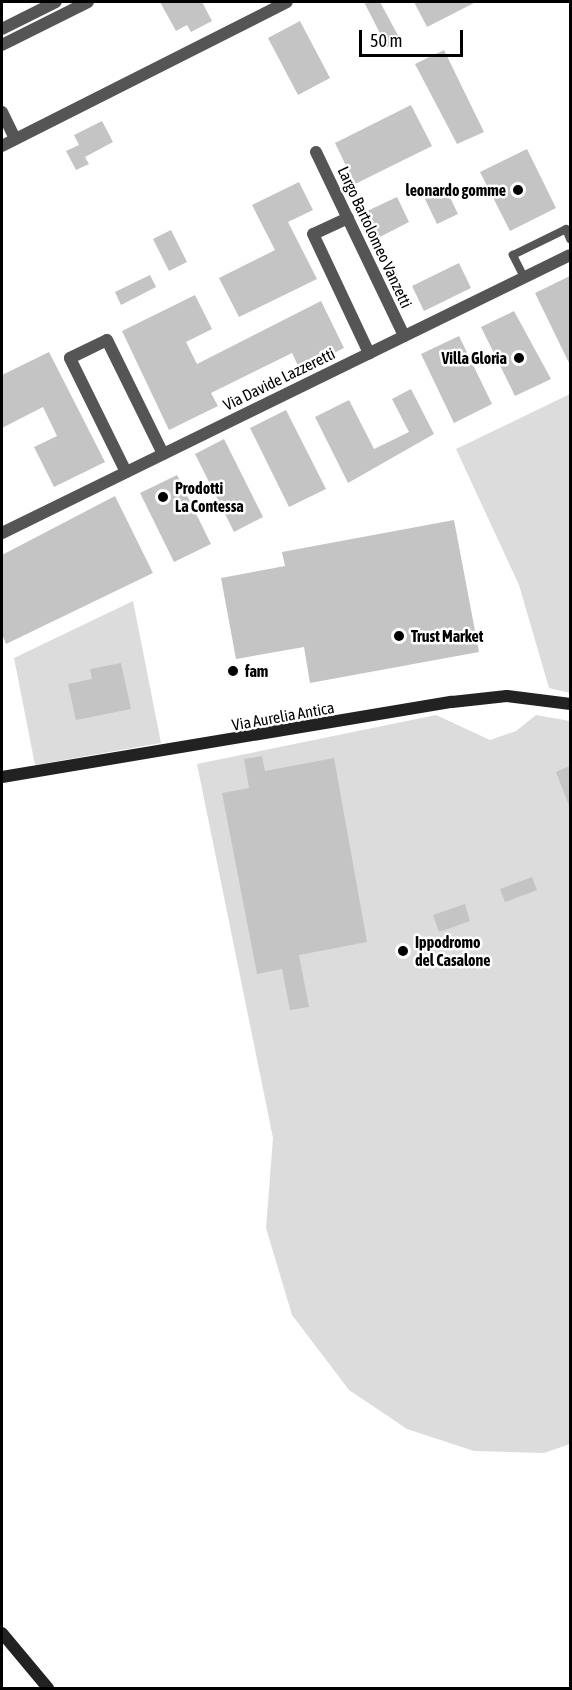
<!DOCTYPE html>
<style>
body{margin:0}
#map{position:relative;width:572px;height:1690px;overflow:hidden;background:#fff;font-family:"Asap Condensed",sans-serif}
div>[style]{position:absolute}
[style*='--x']{left:calc(var(--x)*1px);top:calc(var(--y)*1px);width:calc(var(--w)*1px);rotate:calc(var(--a)*1deg)}
.green>*{inset:0;background:#dcdcdc}
.building>*{inset:0;background:#c4c4c4}
.lane>*{height:8px;margin:-4px;padding:0 4px;transform-origin:4px;border-radius:4px;background:#555}
.street>*{height:12px;margin:-6px;padding:0 6px;transform-origin:6px;border-radius:6px;background:#555}
.secondary>*{height:12px;margin:-6px;padding:0 6px;transform-origin:6px;border-radius:6px;background:#222}
.dots>*{width:16px;height:16px;translate:-50% -50%;box-sizing:border-box;border:3px solid #fff;border-radius:50%}
span{translate:-50% -50%;white-space:nowrap;text-align:center;line-height:1.15;-webkit-text-stroke:5px #fff;paint-order:stroke}
.poi-label{font-size:16px;color:#000;font-weight:700}
.right{translate:-100% -50%;text-align:right}
.left{translate:0 -50%;text-align:left}
.street-label{font-size:16px;color:#000}
.frame{position:absolute;inset:0;border:3px solid #000;pointer-events:none}
.scale{position:absolute;left:359px;top:30px;width:104px;height:27px;box-sizing:border-box;border:3px solid #000;border-top:0;padding-left:8px;font-size:18px;line-height:21px;white-space:nowrap;color:#000;-webkit-text-stroke:4px #fff;paint-order:stroke}
</style>
<div id="map">
<div class="green">
<div style="clip-path:polygon(570px 394px,570px 693px,549px 688px,519px 585px,456px 449px)"></div>
<div style="clip-path:polygon(133px 601px,161px 743px,35px 765px,14px 658px)"></div>
<div style="clip-path:polygon(436px 715px,490px 740px,516px 731px,536px 715px,570px 721px,570px 1444px,544px 1453px,474px 1451px,407px 1429px,349px 1390px,292px 1315px,266px 1228px,273px 1138px,197px 764px)"></div>
</div>
<div class="building">
<div style="clip-path:polygon(160px 2px,202px 2px,212px 21px,191px 32px,187px 25px,176px 31px)"></div>
<div style="clip-path:polygon(364px 2px,380px 2px,401px 41px,387px 47px)"></div>
<div style="clip-path:polygon(414px 2px,476px 2px,427px 27px)"></div>
<div style="clip-path:polygon(300px 21px,330px 78px,298px 95px,268px 38px)"></div>
<div style="clip-path:polygon(444px 50px,484px 132px,457px 144px,415px 64px)"></div>
<div style="clip-path:polygon(411px 105px,432px 146px,355px 184px,335px 143px)"></div>
<div style="clip-path:polygon(102px 121px,113px 142px,85px 157px,89px 164px,76px 170px,66px 151px,79px 145px,74px 135px)"></div>
<div style="clip-path:polygon(527px 149px,556px 208px,510px 231px,480px 172px)"></div>
<div style="clip-path:polygon(299px 182px,313px 210px,288px 222px,317px 279px,239px 317px,219px 278px,275px 250px,252px 205px)"></div>
<div style="clip-path:polygon(444px 185px,458px 214px,437px 224px,423px 195px)"></div>
<div style="clip-path:polygon(397px 197px,409px 222px,376px 239px,363px 213px)"></div>
<div style="clip-path:polygon(171px 230px,187px 262px,169px 271px,153px 239px)"></div>
<div style="clip-path:polygon(459px 263px,471px 288px,424px 311px,412px 286px)"></div>
<div style="clip-path:polygon(150px 275px,156px 287px,121px 305px,115px 292px)"></div>
<div style="clip-path:polygon(570px 276px,570px 365px,535px 293px)"></div>
<div style="clip-path:polygon(195px 295px,212px 329px,186px 342px,197px 364px,321px 301px,344px 348px,300px 370px,292px 353px,211px 393px,218px 406px,169px 430px,122px 331px)"></div>
<div style="clip-path:polygon(514px 311px,551px 379px,515px 396px,481px 327px)"></div>
<div style="clip-path:polygon(459px 336px,492px 404px,454px 423px,421px 354px)"></div>
<div style="clip-path:polygon(49px 352px,105px 462px,54px 487px,34px 447px,57px 436px,43px 407px,2px 428px,2px 375px)"></div>
<div style="clip-path:polygon(411px 389px,434px 434px,348px 483px,315px 417px,349px 400px,374px 449px,409px 432px,392px 399px)"></div>
<div style="clip-path:polygon(286px 410px,326px 489px,289px 507px,250px 428px)"></div>
<div style="clip-path:polygon(224px 439px,263px 517px,234px 532px,195px 454px)"></div>
<div style="clip-path:polygon(177px 475px,211px 544px,174px 562px,140px 493px)"></div>
<div style="clip-path:polygon(115px 496px,153px 573px,6px 644px,2px 634px,2px 555px)"></div>
<div style="clip-path:polygon(454px 520px,479px 652px,310px 683px,304px 647px,236px 659px,221px 578px,285px 566px,282px 552px)"></div>
<div style="clip-path:polygon(121px 663px,131px 709px,76px 720px,68px 684px,92px 679px,90px 669px)"></div>
<div style="clip-path:polygon(262px 756px,265px 771px,334px 758px,367px 942px,299px 955px,309px 1007px,290px 1010px,282px 969px,257px 974px,222px 793px,249px 788px,244px 759px)"></div>
<div style="clip-path:polygon(570px 766px,570px 808px,556px 772px)"></div>
<div style="clip-path:polygon(532px 877px,537px 890px,505px 902px,500px 889px)"></div>
<div style="clip-path:polygon(465px 904px,470px 921px,439px 932px,433px 915px)"></div>
</div>
<div class="lane">
<div style="--x:524;--y:277;--w:25;--a:-117"></div>
<div style="--x:513;--y:255;--w:59;--a:-26.1"></div>
<div style="--x:566;--y:229;--w:11;--a:68"></div>
</div>
<div class="street">
<div style="--x:2;--y:29;--w:60;--a:-26.6"></div>
<div style="--x:2;--y:45;--w:96;--a:-26.6"></div>
<div style="--x:2;--y:112;--w:30;--a:64"></div>
<div style="--x:2;--y:146;--w:319;--a:-26.8"></div>
<div style="--x:316;--y:152;--w:204;--a:64.4"></div>
<div style="--x:348;--y:218;--w:38;--a:155"></div>
<div style="--x:313;--y:234;--w:132;--a:64.8"></div>
<div style="--x:126;--y:472;--w:127;--a:-116.2"></div>
<div style="--x:70;--y:358;--w:41;--a:-25.9"></div>
<div style="--x:107;--y:340;--w:127;--a:63.8"></div>
<div style="--x:2;--y:533;--w:632;--a:-26.08"></div>
</div>
<div class="secondary">
<div style="--x:2;--y:777;--w:456;--a:-9.5"></div>
<div style="--x:452;--y:702;--w:55;--a:-6.2"></div>
<div style="--x:507;--y:696;--w:64;--a:7.2"></div>
<div style="--x:2;--y:1633;--w:72;--a:50.1"></div>
</div>
<div class="dots">
<div style="left:518px;top:190px;background:#000"></div>
<div style="left:519px;top:358px;background:#000"></div>
<div style="left:163px;top:497px;background:#000"></div>
<div style="left:399px;top:636px;background:#000"></div>
<div style="left:233px;top:671px;background:#000"></div>
<div style="left:403px;top:951px;background:#000"></div>
</div>
<div class="poi-label">
<span class="right" style="left:506px;top:190px">leonardo gomme</span>
<span class="right" style="left:507px;top:358px">Villa Gloria</span>
<span class="left" style="left:175px;top:497px">Prodotti<br>La Contessa</span>
<span class="left" style="left:411px;top:636px">Trust Market</span>
<span class="left" style="left:245px;top:671px">fam</span>
<span class="left" style="left:415px;top:951px">Ippodromo<br>del Casalone</span>
</div>
<div class="street-label">
<span style="left:375px;top:237px;rotate:65deg">Largo Bartolomeo Vanzetti</span>
<span style="left:279px;top:379px;rotate:-26deg">Via Davide Lazzeretti</span>
<span style="left:283px;top:716px;rotate:-10deg">Via Aurelia Antica</span>
</div>
<div class="frame"></div>
<div class="scale">50 m</div>
</div>
